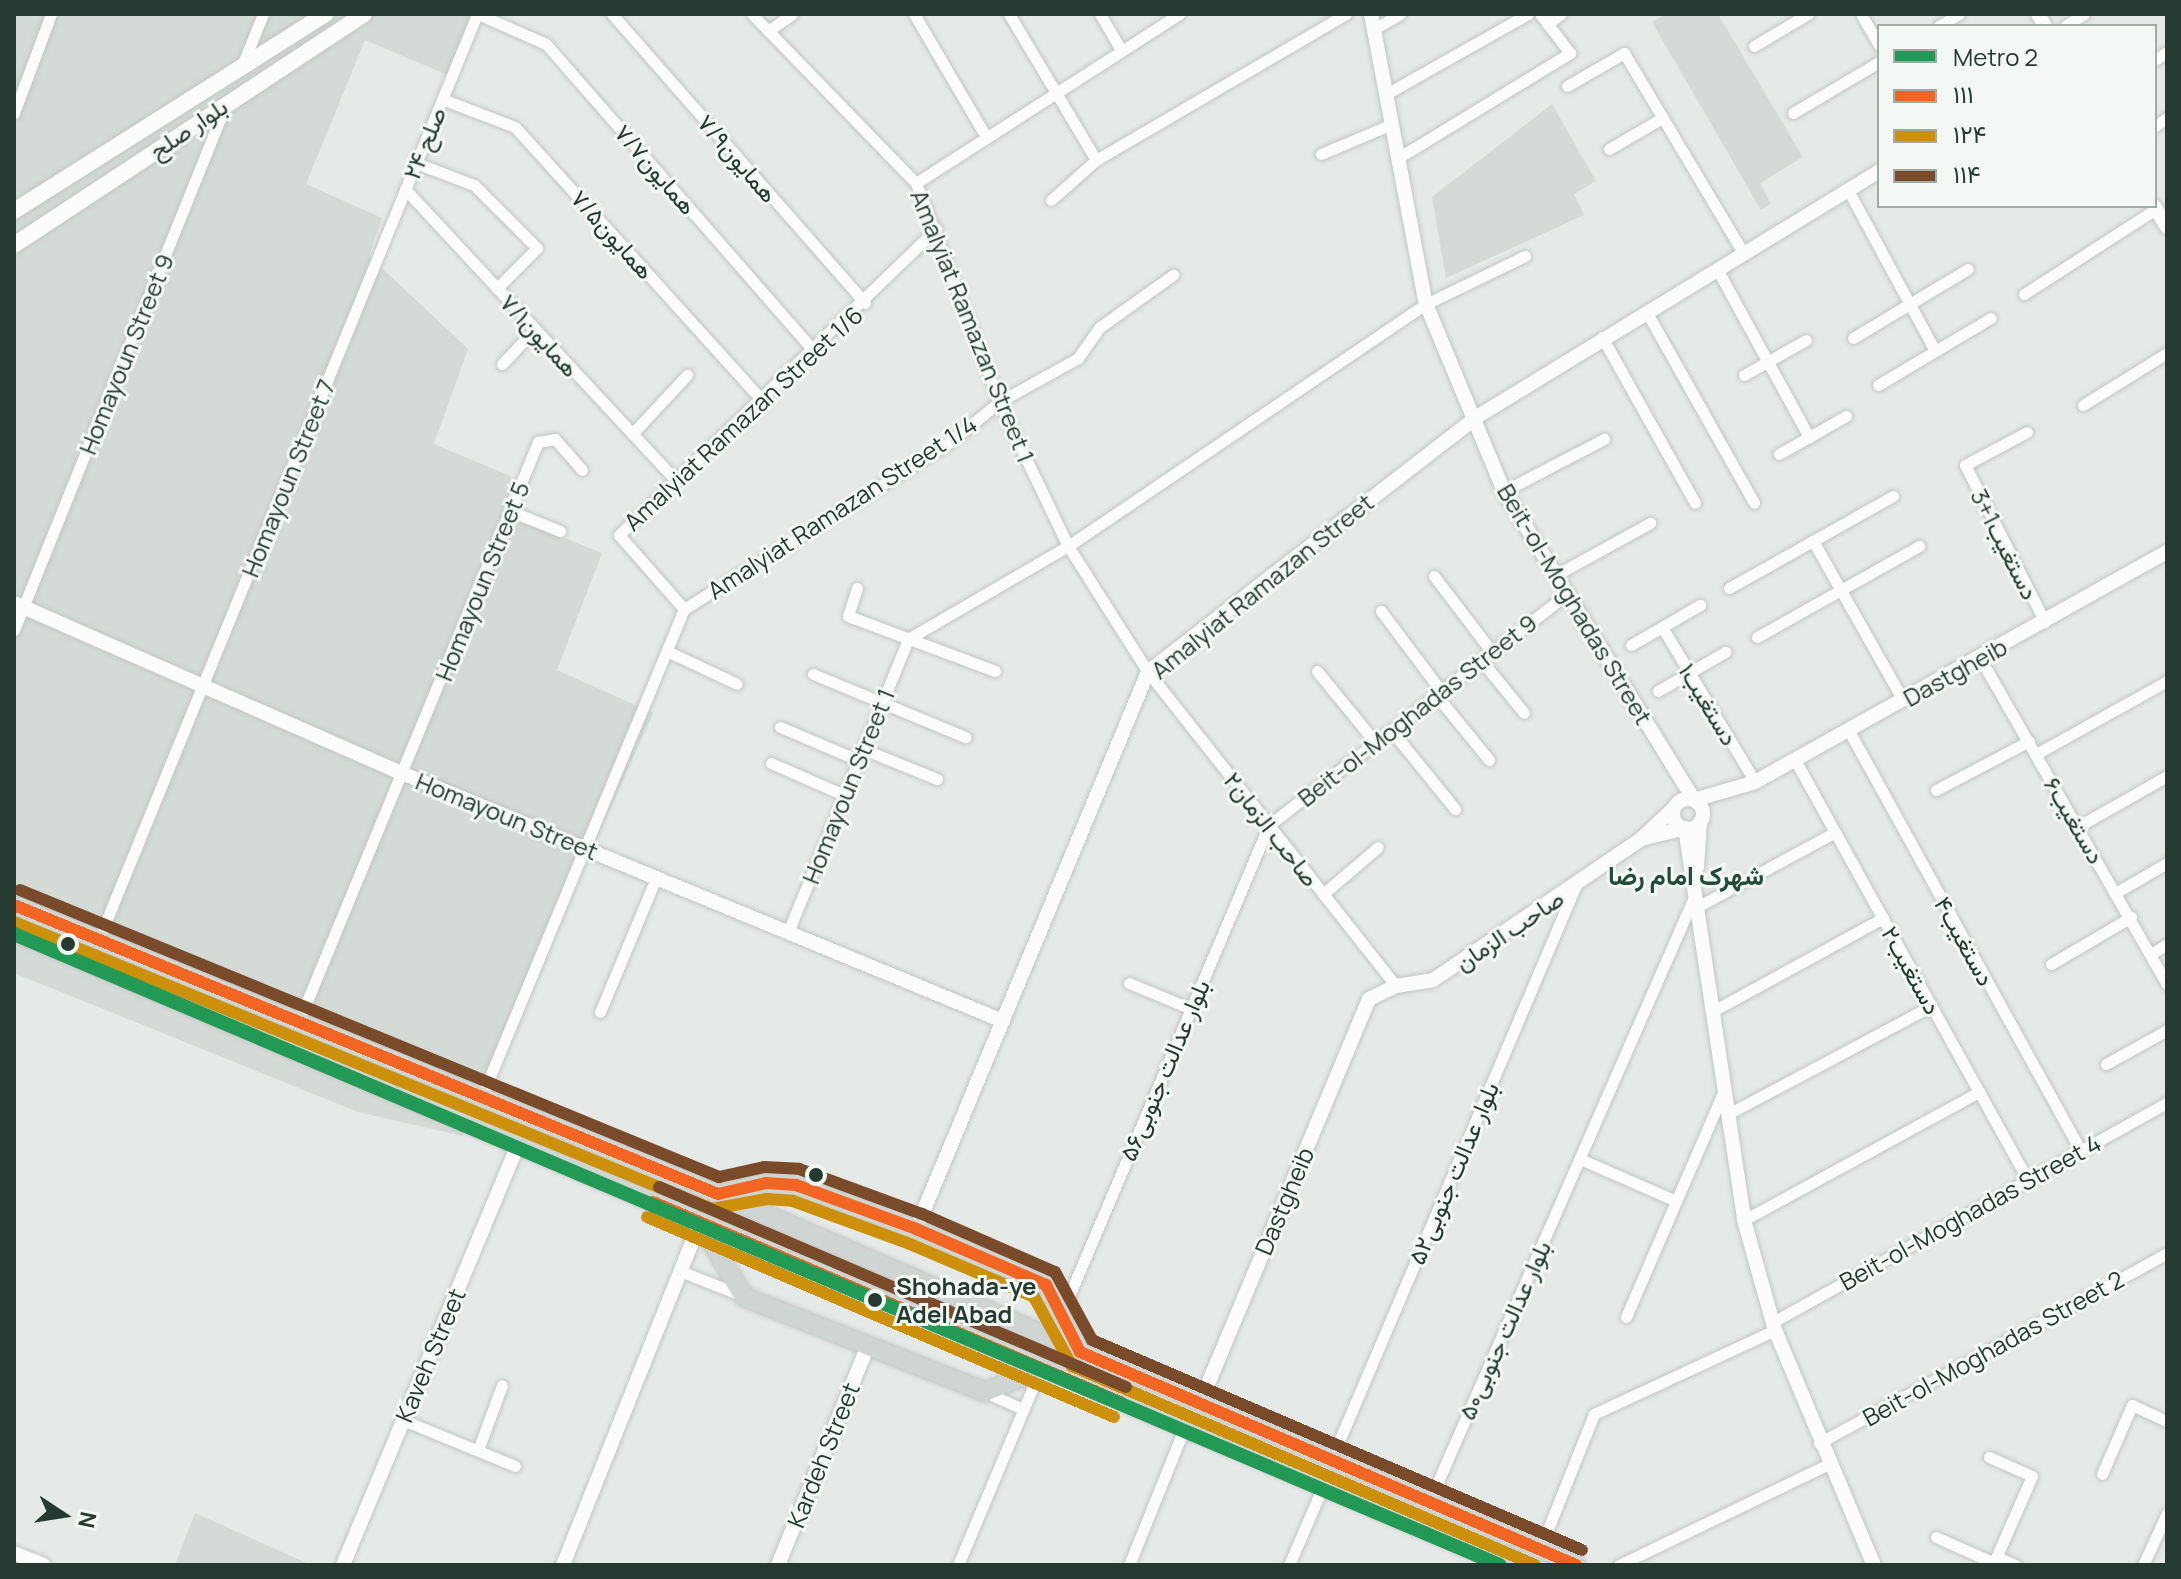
<!DOCTYPE html>
<meta charset="utf-8">
<style>
body{margin:0}
#map{position:relative;width:2181px;height:1579px;overflow:hidden;background:#e5e9e7;font-family:Manrope,Vazirmatn,sans-serif}
div>[style]{position:absolute}
[style*='--x']{left:calc(var(--x)*1px);top:calc(var(--y)*1px);width:calc(var(--w)*1px);rotate:calc(var(--a)*1deg)}
.built>*{inset:0;background:#d4dad6}
.roads{filter:drop-shadow(0 0 2px #c2c6c4) drop-shadow(0 0 2px #c2c6c4)}
.minor>*{height:11px;margin:-5.5px;padding:0 5.5px;transform-origin:5.5px;border-radius:5.5px;background:#fbfcfb}
.tertiary>*{height:14px;margin:-7px;padding:0 7px;transform-origin:7px;border-radius:7px;background:#fbfcfb}
.tertiary>.ring{margin:-7px;padding:0;box-sizing:content-box;background:none;border:14px solid #fbfcfb;border-radius:50%}
.secondary>*{height:16px;margin:-8px;padding:0 8px;transform-origin:8px;border-radius:8px;background:#fbfcfb}
.primary>*{height:18px;margin:-9px;padding:0 9px;transform-origin:9px;border-radius:9px;background:#cfd5d2}
.bus-1>*{height:12px;margin:-6px;padding:0 6px;transform-origin:6px;border-radius:6px;background:#f26522}
.bus-2>*{height:12px;margin:-6px;padding:0 6px;transform-origin:6px;border-radius:6px;background:#cd900a}
.bus-3>*{height:12px;margin:-6px;padding:0 6px;transform-origin:6px;border-radius:6px;background:#7a4b2a}
.metro-1>*{height:14px;margin:-7px;padding:0 7px;transform-origin:7px;border-radius:7px;background:#229954}
.dots>*{width:22px;height:22px;translate:-50% -50%;box-sizing:border-box;border:4px solid #f3f8f5;border-radius:50%}
span{translate:-50% -50%;white-space:nowrap;text-align:center;line-height:1.15;-webkit-text-stroke:6px #f3f8f5;paint-order:stroke}
.street-label{font-size:24px;color:#253a31}
.stop-label{font-size:24px;color:#253a31;font-weight:700}
.left{translate:0 -50%;text-align:left}
.neighbourhood-label{font-size:26px;color:#234a3a;font-weight:700}
.frame{position:absolute;inset:0;border:16px solid #253a31;pointer-events:none}
.legend{position:absolute;left:1877px;top:24px;width:280px;height:184px;box-sizing:border-box;background:#f3f8f5;border:2px solid #a1aca7;margin:0;padding:10px 14px;list-style:none;font-size:24px;color:#253a31}
.legend li{display:flex;align-items:center;gap:16px;height:40px}
.legend b{width:40px;border:2px solid #a1aca7}
.north{position:absolute;left:24px;top:1475px;width:80px;height:80px;-webkit-text-stroke:6px #f3f8f5;paint-order:stroke;rotate:102deg;font-size:22px;font-weight:700;line-height:32px;text-align:center;color:#253a31}
.north::after{content:'';display:block;margin:auto;width:28px;height:36px;background:#253a31;clip-path:polygon(50% 0,100% 100%,50% 72%,0 100%)}
</style>
<div id="map">
<div class="built">
<div style="clip-path:polygon(14px 14px,473px 14px,448px 75px,365px 40px,306px 184px,382px 218px,369px 256px,468px 349px,434px 444px,529px 484px,515px 518px,602px 553px,557px 670px,653px 713px,463px 1136px,358px 1112px,14px 973px)"></div>
<div style="clip-path:polygon(1667px 14px,1718px 14px,1803px 157px,1760px 183px,1771px 204px,1761px 210px,1652px 22px)"></div>
<div style="clip-path:polygon(1552px 104px,1596px 181px,1574px 194px,1584px 215px,1446px 278px,1432px 197px)"></div>
<div style="clip-path:polygon(195px 1513px,311px 1565px,175px 1565px)"></div>
</div>
<div class="roads">
<div class="minor">
<div style="--x:478;--y:14;--w:74;--a:23.8"></div>
<div style="--x:546;--y:44;--w:408;--a:48.9"></div>
<div style="--x:612;--y:14;--w:384;--a:48.8"></div>
<div style="--x:752;--y:14;--w:235;--a:45.9"></div>
<div style="--x:916;--y:183;--w:234;--a:69.2"></div>
<div style="--x:999;--y:402;--w:160;--a:64.4"></div>
<div style="--x:1068;--y:546;--w:149;--a:57.6"></div>
<div style="--x:1148;--y:672;--w:400;--a:51.7"></div>
<div style="--x:914;--y:14;--w:140;--a:59.6"></div>
<div style="--x:1009;--y:14;--w:170;--a:59.2"></div>
<div style="--x:1100;--y:14;--w:42;--a:59.7"></div>
<div style="--x:1861;--y:14;--w:36;--a:60"></div>
<div style="--x:1547;--y:24;--w:17;--a:-36"></div>
<div style="--x:1939;--y:26;--w:23;--a:-31"></div>
<div style="--x:2065;--y:26;--w:22;--a:-32"></div>
<div style="--x:1374;--y:29;--w:30;--a:-30"></div>
<div style="--x:768;--y:31;--w:29;--a:-35"></div>
<div style="--x:1754;--y:46;--w:63;--a:-30.7"></div>
<div style="--x:2155;--y:60;--w:14;--a:-34"></div>
<div style="--x:241;--y:68;--w:58;--a:-67.8"></div>
<div style="--x:1567;--y:86;--w:66;--a:-30.1"></div>
<div style="--x:1624;--y:53;--w:233;--a:59.2"></div>
<div style="--x:1386;--y:94;--w:163;--a:-29.4"></div>
<div style="--x:442;--y:99;--w:78;--a:21"></div>
<div style="--x:515;--y:127;--w:368;--a:47.9"></div>
<div style="--x:14;--y:113;--w:106;--a:-69.5"></div>
<div style="--x:1793;--y:113;--w:100;--a:-30.7"></div>
<div style="--x:2155;--y:126;--w:14;--a:-34"></div>
<div style="--x:1609;--y:149;--w:61;--a:-30.3"></div>
<div style="--x:1321;--y:154;--w:77;--a:-22.9"></div>
<div style="--x:1398;--y:158;--w:202;--a:-31.4"></div>
<div style="--x:1570;--y:53;--w:49;--a:-127.6"></div>
<div style="--x:416;--y:163;--w:62;--a:20.8"></div>
<div style="--x:474;--y:185;--w:89;--a:45"></div>
<div style="--x:537;--y:248;--w:57;--a:135"></div>
<div style="--x:916;--y:183;--w:313;--a:-32.7"></div>
<div style="--x:405;--y:189;--w:398;--a:47.1"></div>
<div style="--x:1848;--y:190;--w:183;--a:61.6"></div>
<div style="--x:1051;--y:200;--w:60;--a:-41.6"></div>
<div style="--x:1096;--y:160;--w:290;--a:-30.3"></div>
<div style="--x:1717;--y:269;--w:192;--a:61.3"></div>
<div style="--x:2024;--y:294;--w:157;--a:-32.8"></div>
<div style="--x:1646;--y:311;--w:220;--a:60.6"></div>
<div style="--x:1602;--y:337;--w:190;--a:60.7"></div>
<div style="--x:1853;--y:338;--w:134;--a:-31"></div>
<div style="--x:502;--y:364;--w:48;--a:-46.7"></div>
<div style="--x:1744;--y:375;--w:71;--a:-29.4"></div>
<div style="--x:1878;--y:385;--w:131;--a:-30.7"></div>
<div style="--x:2083;--y:405;--w:99;--a:-31.8"></div>
<div style="--x:2027;--y:432;--w:70;--a:152"></div>
<div style="--x:1965;--y:465;--w:176;--a:63"></div>
<div style="--x:632;--y:434;--w:81;--a:-47"></div>
<div style="--x:1779;--y:454;--w:77;--a:-29.6"></div>
<div style="--x:1504;--y:491;--w:113;--a:-27.5"></div>
<div style="--x:510;--y:511;--w:54;--a:21.8"></div>
<div style="--x:1813;--y:541;--w:183;--a:60.5"></div>
<div style="--x:1434;--y:576;--w:96;--a:52.7"></div>
<div style="--x:1554;--y:576;--w:110;--a:-28.9"></div>
<div style="--x:857;--y:588;--w:29;--a:108"></div>
<div style="--x:848;--y:616;--w:157;--a:20.5"></div>
<div style="--x:1729;--y:588;--w:188;--a:-29.3"></div>
<div style="--x:684;--y:609;--w:314;--a:-32.1"></div>
<div style="--x:950;--y:442;--w:63;--a:-39.2"></div>
<div style="--x:999;--y:402;--w:90;--a:-29.1"></div>
<div style="--x:1078;--y:358;--w:38;--a:-55"></div>
<div style="--x:1100;--y:327;--w:90;--a:-35.5"></div>
<div style="--x:684;--y:609;--w:98;--a:-131.3"></div>
<div style="--x:619;--y:535;--w:441;--a:-44"></div>
<div style="--x:1381;--y:611;--w:100;--a:53.1"></div>
<div style="--x:1662;--y:627;--w:181;--a:59"></div>
<div style="--x:14;--y:630;--w:567;--a:-68.05"></div>
<div style="--x:1757;--y:637;--w:186;--a:-29.3"></div>
<div style="--x:908;--y:639;--w:185;--a:-30.2"></div>
<div style="--x:1068;--y:546;--w:432;--a:-34.1"></div>
<div style="--x:1426;--y:304;--w:110;--a:-25.9"></div>
<div style="--x:1631;--y:645;--w:80;--a:-30.1"></div>
<div style="--x:667;--y:651;--w:77;--a:25.2"></div>
<div style="--x:1980;--y:658;--w:376;--a:60.2"></div>
<div style="--x:1481;--y:660;--w:68;--a:50.9"></div>
<div style="--x:1317;--y:671;--w:92;--a:50.8"></div>
<div style="--x:813;--y:674;--w:165;--a:22.5"></div>
<div style="--x:1658;--y:691;--w:78;--a:-30.2"></div>
<div style="--x:1436;--y:695;--w:84;--a:50.8"></div>
<div style="--x:780;--y:727;--w:85;--a:22.9"></div>
<div style="--x:1391;--y:730;--w:102;--a:51"></div>
<div style="--x:1849;--y:731;--w:480;--a:61.1"></div>
<div style="--x:863;--y:749;--w:80;--a:22.1"></div>
<div style="--x:2036;--y:754;--w:150;--a:-29.1"></div>
<div style="--x:1795;--y:760;--w:480;--a:61"></div>
<div style="--x:771;--y:763;--w:80;--a:23.7"></div>
<div style="--x:1936;--y:790;--w:105;--a:-27.8"></div>
<div style="--x:2079;--y:826;--w:101;--a:-29.6"></div>
<div style="--x:2117;--y:892;--w:58;--a:-30.1"></div>
<div style="--x:1323;--y:894;--w:72;--a:-40.5"></div>
<div style="--x:1697;--y:907;--w:157;--a:-28.5"></div>
<div style="--x:788;--y:932;--w:317;--a:-67.7"></div>
<div style="--x:98;--y:941;--w:1001;--a:-67.76"></div>
<div style="--x:2151;--y:954;--w:19;--a:-32"></div>
<div style="--x:2051;--y:964;--w:93;--a:-30.4"></div>
<div style="--x:1129;--y:983;--w:65;--a:22.6"></div>
<div style="--x:1713;--y:1011;--w:194;--a:-28.7"></div>
<div style="--x:600;--y:1012;--w:145;--a:-67.3"></div>
<div style="--x:298;--y:1023;--w:629;--a:-67.56"></div>
<div style="--x:538;--y:442;--w:17;--a:-10"></div>
<div style="--x:555;--y:439;--w:41;--a:48.9"></div>
<div style="--x:2106;--y:1064;--w:70;--a:-29.1"></div>
<div style="--x:481;--y:1098;--w:529;--a:-67.46"></div>
<div style="--x:1728;--y:1114;--w:230;--a:-28"></div>
<div style="--x:1580;--y:1159;--w:105;--a:23.6"></div>
<div style="--x:1744;--y:1220;--w:268;--a:-28.6"></div>
<div style="--x:680;--y:1271;--w:68;--a:21.6"></div>
<div style="--x:1061;--y:1315;--w:532;--a:-67"></div>
<div style="--x:1269;--y:825;--w:375;--a:-37.8"></div>
<div style="--x:1626;--y:1317;--w:246;--a:-66.6"></div>
<div style="--x:1773;--y:1322;--w:451;--a:-29.1"></div>
<div style="--x:985;--y:1392;--w:42;--a:24.1"></div>
<div style="--x:403;--y:1420;--w:121;--a:22.3"></div>
<div style="--x:1819;--y:1443;--w:396;--a:-28.6"></div>
<div style="--x:478;--y:1450;--w:69;--a:-69.7"></div>
<div style="--x:1989;--y:1457;--w:47;--a:23.8"></div>
<div style="--x:2032;--y:1476;--w:97;--a:113.7"></div>
<div style="--x:1331;--y:1460;--w:625;--a:-66.92"></div>
<div style="--x:2102;--y:1474;--w:75;--a:-66.5"></div>
<div style="--x:2132;--y:1405;--w:38;--a:25"></div>
<div style="--x:1429;--y:1502;--w:663;--a:-66.34"></div>
<div style="--x:1936;--y:1537;--w:64;--a:24.1"></div>
<div style="--x:1540;--y:1549;--w:145;--a:-68.2"></div>
<div style="--x:1594;--y:1414;--w:200;--a:-24.9"></div>
<div style="--x:1997;--y:1557;--w:20;--a:24"></div>
<div style="--x:958;--y:1565;--w:212;--a:-67.2"></div>
<div style="--x:1129;--y:1565;--w:147;--a:-68"></div>
<div style="--x:1289;--y:1565;--w:86;--a:-66.7"></div>
<div style="--x:1619;--y:1565;--w:233;--a:-25.7"></div>
<div style="--x:2143;--y:1565;--w:57;--a:-65.2"></div>
</div>
<div class="tertiary">
<div style="--x:1371;--y:14;--w:295;--a:79.3"></div>
<div style="--x:1426;--y:304;--w:203;--a:67.4"></div>
<div style="--x:1504;--y:491;--w:363;--a:58.4"></div>
<div style="--x:1694;--y:800;--w:64;--a:-16.4"></div>
<div style="--x:1755;--y:782;--w:472;--a:-29.2"></div>
<div style="--x:2038;--y:14;--w:14;--a:60"></div>
<div style="--x:2154;--y:206;--w:25;--a:58"></div>
<div style="--x:14;--y:603;--w:426;--a:23.7"></div>
<div style="--x:404;--y:774;--w:648;--a:22.41"></div>
<div class="ring" style="left:1673px;top:799px;width:16px;height:16px"></div>
<div style="--x:1641;--y:839;--w:45;--a:-14"></div>
<div style="--x:1685;--y:828;--w:396;--a:81.4"></div>
<div style="--x:1744;--y:1220;--w:114;--a:74.3"></div>
<div style="--x:1775;--y:1330;--w:255;--a:67.2"></div>
<div style="--x:1697;--y:867;--w:45;--a:-86.2"></div>
<div style="--x:916;--y:1229;--w:603;--a:-67.39"></div>
<div style="--x:1148;--y:672;--w:414;--a:-37.8"></div>
<div style="--x:1475;--y:418;--w:474;--a:-31.4"></div>
<div style="--x:1200;--y:1403;--w:438;--a:-67.3"></div>
<div style="--x:1369;--y:999;--w:30;--a:-26"></div>
<div style="--x:1396;--y:986;--w:37;--a:-9"></div>
<div style="--x:1433;--y:980;--w:251;--a:-34.1"></div>
<div style="--x:1641;--y:839;--w:44;--a:-43.2"></div>
<div style="--x:14;--y:1553;--w:32;--a:22"></div>
<div style="--x:343;--y:1565;--w:455;--a:-67.4"></div>
<div style="--x:563;--y:1565;--w:368;--a:-68.2"></div>
<div style="--x:778;--y:1565;--w:237;--a:-67.7"></div>
</div>
<div class="secondary">
<div style="--x:14;--y:211;--w:369;--a:-32.3"></div>
<div style="--x:14;--y:245;--w:419;--a:-33.4"></div>
</div>
<div class="primary">
<div style="--x:14;--y:905;--w:761;--a:22.32"></div>
<div style="--x:718;--y:1194;--w:935;--a:23.38"></div>
<div style="--x:14;--y:931;--w:1625;--a:22.97"></div>
<div style="--x:718;--y:1194;--w:49;--a:-12.9"></div>
<div style="--x:766;--y:1183;--w:30;--a:4"></div>
<div style="--x:796;--y:1185;--w:128;--a:20.1"></div>
<div style="--x:916;--y:1229;--w:142;--a:23.3"></div>
<div style="--x:1046;--y:1285;--w:75;--a:63.1"></div>
<div style="--x:700;--y:1223;--w:86;--a:59.3"></div>
<div style="--x:744;--y:1297;--w:259;--a:21.5"></div>
<div style="--x:985;--y:1392;--w:61;--a:-22.3"></div>
</div>
</div>
<div class="bus-1">
<div style="--x:14;--y:905;--w:761;--a:22.32"></div>
<div style="--x:718;--y:1194;--w:49;--a:-12.9"></div>
<div style="--x:766;--y:1183;--w:30;--a:4"></div>
<div style="--x:796;--y:1185;--w:128;--a:20.1"></div>
<div style="--x:916;--y:1229;--w:142;--a:23.3"></div>
<div style="--x:1046;--y:1285;--w:75;--a:63.1"></div>
<div style="--x:1080;--y:1352;--w:540;--a:23.24"></div>
<div style="--x:653;--y:1202;--w:508;--a:23.18"></div>
</div>
<div class="bus-2">
<div style="--x:14;--y:922;--w:755;--a:22.35"></div>
<div style="--x:712;--y:1209;--w:56;--a:-10.3"></div>
<div style="--x:767;--y:1199;--w:26;--a:4"></div>
<div style="--x:793;--y:1201;--w:125;--a:20.2"></div>
<div style="--x:910;--y:1244;--w:135;--a:23.1"></div>
<div style="--x:1034;--y:1297;--w:79;--a:61.2"></div>
<div style="--x:1072;--y:1366;--w:504;--a:23.26"></div>
<div style="--x:647;--y:1217;--w:508;--a:23.18"></div>
</div>
<div class="bus-3">
<div style="--x:20;--y:890;--w:756;--a:22.32"></div>
<div style="--x:719;--y:1177;--w:46;--a:-12.5"></div>
<div style="--x:764;--y:1167;--w:35;--a:3"></div>
<div style="--x:799;--y:1169;--w:131;--a:20.1"></div>
<div style="--x:922;--y:1214;--w:145;--a:23.6"></div>
<div style="--x:1055;--y:1272;--w:77;--a:61.4"></div>
<div style="--x:1092;--y:1340;--w:533;--a:23.2"></div>
<div style="--x:659;--y:1187;--w:508;--a:23.18"></div>
</div>
<div class="metro-1">
<div style="--x:14;--y:934;--w:1614;--a:23.01"></div>
</div>
<div class="dots">
<div style="left:68px;top:944px;background:#253a31"></div>
<div style="left:816px;top:1175px;background:#253a31"></div>
<div style="left:875px;top:1300px;background:#253a31"></div>
</div>
<div class="street-label">
<span style="left:188px;top:128px;rotate:-34deg">بلوار صلح</span>
<span style="left:424px;top:143px;rotate:-68deg">صلح ۲۴</span>
<span style="left:738px;top:158px;rotate:49deg">همایون۷/۹</span>
<span style="left:656px;top:169px;rotate:49deg">همایون۷/۷</span>
<span style="left:613px;top:234px;rotate:48deg">همایون۷/۵</span>
<span style="left:973px;top:326px;rotate:68deg">Amalyiat Ramazan Street 1</span>
<span style="left:540px;top:335px;rotate:47deg">همایون۷/۱</span>
<span style="left:126px;top:354px;rotate:-68deg">Homayoun Street 9</span>
<span style="left:743px;top:418px;rotate:-43deg">Amalyiat Ramazan Street 1/6</span>
<span style="left:288px;top:478px;rotate:-68deg">Homayoun Street 7</span>
<span style="left:842px;top:507px;rotate:-33deg">Amalyiat Ramazan Street 1/4</span>
<span style="left:2005px;top:544px;rotate:63deg">3+1دستغیب</span>
<span style="left:482px;top:581px;rotate:-68deg">Homayoun Street 5</span>
<span style="left:1262px;top:586px;rotate:-39deg">Amalyiat Ramazan Street</span>
<span style="left:1575px;top:604px;rotate:59deg">Beit-ol-Moghadas Street</span>
<span style="left:1955px;top:672px;rotate:-29deg">Dastgheib</span>
<span style="left:1709px;top:704px;rotate:59deg">دستغیب۱</span>
<span style="left:1417px;top:710px;rotate:-38deg">Beit-ol-Moghadas Street 9</span>
<span style="left:848px;top:786px;rotate:-68deg">Homayoun Street 1</span>
<span style="left:507px;top:816px;rotate:22deg">Homayoun Street</span>
<span style="left:2075px;top:820px;rotate:60deg">دستغیب۶</span>
<span style="left:1272px;top:829px;rotate:52deg">۲صاحب الزمان</span>
<span style="left:1509px;top:930px;rotate:-34deg">صاحب الزمان</span>
<span style="left:1965px;top:941px;rotate:61deg">دستغیب۴</span>
<span style="left:1912px;top:970px;rotate:61deg">۲دستغیب</span>
<span style="left:1164px;top:1070px;rotate:-67deg">بلوار عدالت جنوبی۵۶</span>
<span style="left:1453px;top:1173px;rotate:-67deg">بلوار عدالت جنوبی۵۲</span>
<span style="left:1284px;top:1201px;rotate:-67deg">Dastgheib</span>
<span style="left:1970px;top:1212px;rotate:-29deg">Beit-ol-Moghadas Street 4</span>
<span style="left:1504px;top:1330px;rotate:-66deg">بلوار عدالت جنوبی۵۰</span>
<span style="left:1993px;top:1348px;rotate:-29deg">Beit-ol-Moghadas Street 2</span>
<span style="left:430px;top:1355px;rotate:-67deg">Kaveh Street</span>
<span style="left:823px;top:1455px;rotate:-68deg">Kardeh Street</span>
</div>
<div class="stop-label">
<span class="left" style="left:896px;top:1300px">Shohada-ye<br>Adel Abad</span>
</div>
<div class="neighbourhood-label">
<span style="left:1686px;top:876px">شهرک امام رضا</span>
</div>
<div class="frame"></div>
<ul class="legend">
<li><b style="height:10px;background:#229954"></b>Metro 2</li>
<li><b style="height:10px;background:#f26522"></b>۱۱۱</li>
<li><b style="height:10px;background:#cd900a"></b>۱۲۴</li>
<li><b style="height:10px;background:#7a4b2a"></b>۱۱۴</li>
</ul>
<div class="north">N</div>
</div>
